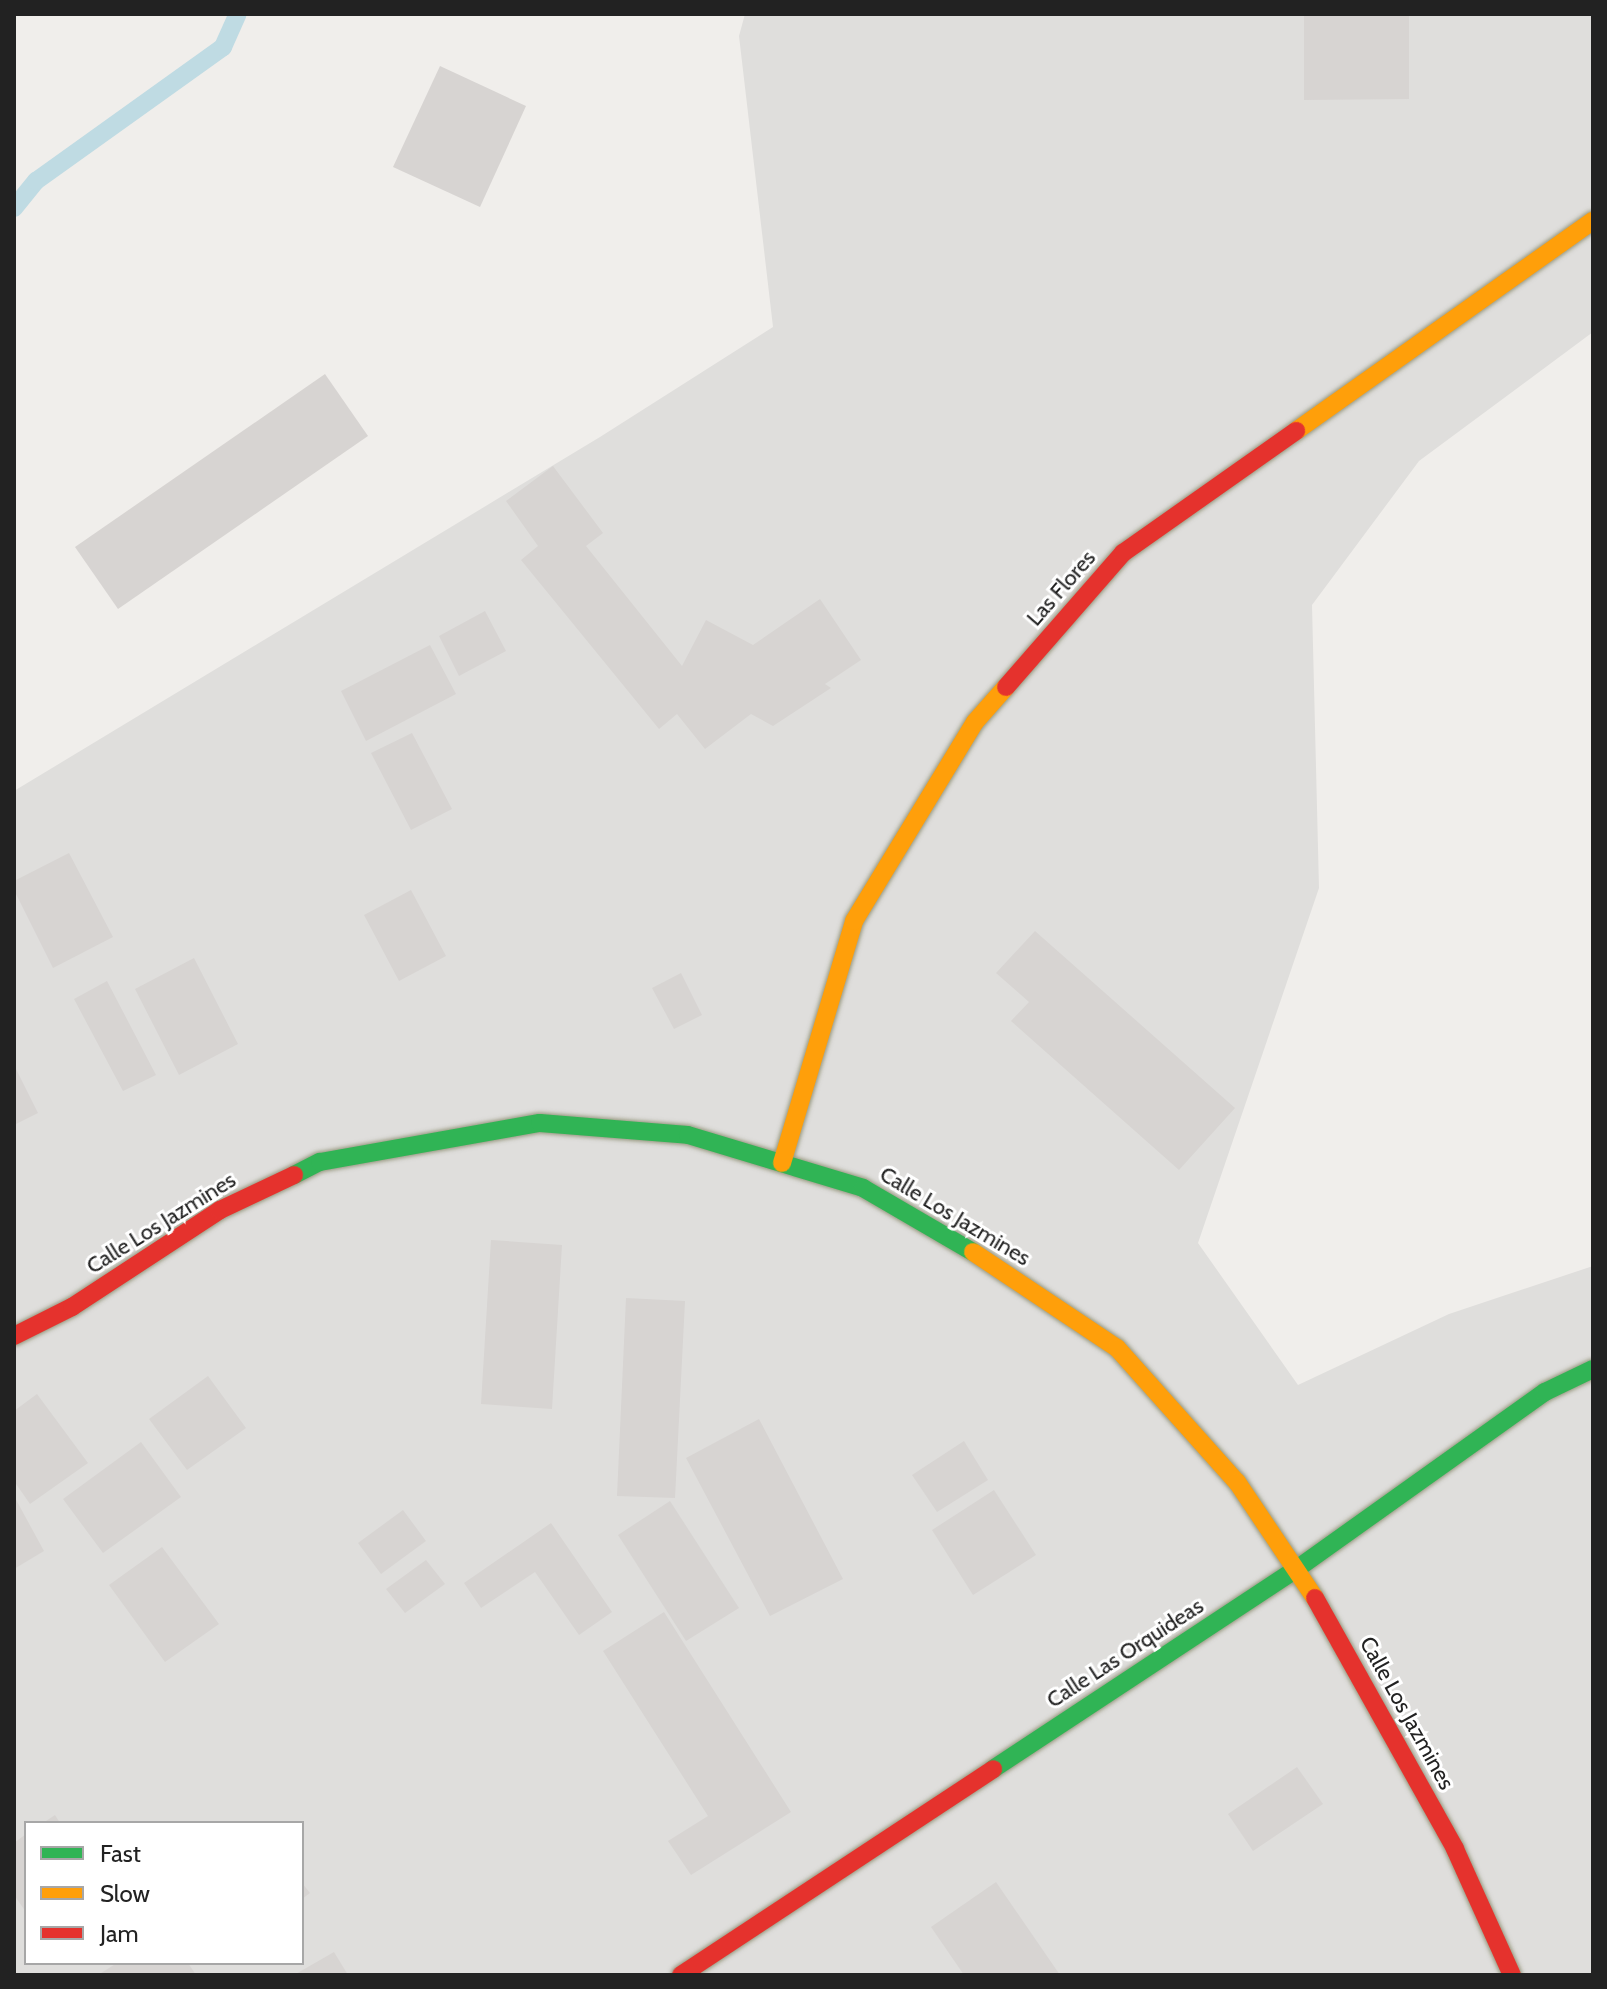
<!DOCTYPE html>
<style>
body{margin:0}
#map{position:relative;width:1607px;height:1989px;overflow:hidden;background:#f0eeeb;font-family:Cabin,sans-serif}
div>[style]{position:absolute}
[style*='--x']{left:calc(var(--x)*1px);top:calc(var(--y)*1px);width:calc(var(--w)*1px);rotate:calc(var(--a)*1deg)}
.residential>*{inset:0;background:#dfdedc}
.stream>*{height:18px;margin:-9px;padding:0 9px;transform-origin:9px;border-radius:9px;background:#bfdbe3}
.building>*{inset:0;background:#d7d4d2}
.roads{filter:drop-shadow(0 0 2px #999a82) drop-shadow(0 0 2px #999a82)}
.fast>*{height:18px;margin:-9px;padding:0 9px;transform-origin:9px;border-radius:9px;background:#30b455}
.slow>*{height:18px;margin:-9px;padding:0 9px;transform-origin:9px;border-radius:9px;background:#ff9f0a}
.jam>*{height:18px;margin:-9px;padding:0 9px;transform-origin:9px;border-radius:9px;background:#e5322d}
span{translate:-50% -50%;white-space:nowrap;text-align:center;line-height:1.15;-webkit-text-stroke:6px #fff;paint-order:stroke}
.street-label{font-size:22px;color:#222}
.frame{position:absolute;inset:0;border:16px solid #222;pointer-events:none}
.legend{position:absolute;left:24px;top:1821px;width:280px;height:144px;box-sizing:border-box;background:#fff;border:2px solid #a7a7a7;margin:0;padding:10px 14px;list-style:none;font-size:24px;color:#222}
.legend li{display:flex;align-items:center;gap:16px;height:40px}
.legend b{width:40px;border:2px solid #a7a7a7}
</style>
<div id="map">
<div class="residential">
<div style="clip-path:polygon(evenodd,745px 14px,1593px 14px,1593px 332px,1419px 461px,1312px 605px,1319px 888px,1198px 1243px,1298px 1385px,1449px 1314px,1593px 1266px,1593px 1975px,14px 1975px,14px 791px,600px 437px,773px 327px,739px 36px,745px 14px,26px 1823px,302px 1823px,302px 1963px,26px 1963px,26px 1823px)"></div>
</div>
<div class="stream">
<div style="--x:14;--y:208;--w:35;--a:-51"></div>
<div style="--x:36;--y:181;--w:230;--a:-35.6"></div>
<div style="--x:223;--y:47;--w:36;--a:-66"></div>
</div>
<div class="building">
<div style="clip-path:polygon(1304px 14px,1409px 14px,1409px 99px,1304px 100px)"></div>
<div style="clip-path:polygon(440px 66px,526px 106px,480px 207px,393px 167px)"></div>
<div style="clip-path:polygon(325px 374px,368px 436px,118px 609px,75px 547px)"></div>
<div style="clip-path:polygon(553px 466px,603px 533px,586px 546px,682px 666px,706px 620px,753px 645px,820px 599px,861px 660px,825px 684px,831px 688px,773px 726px,751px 714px,705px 749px,677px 714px,659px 729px,521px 560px,538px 546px,506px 501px)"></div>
<div style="clip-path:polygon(485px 611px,506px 651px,459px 676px,439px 636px)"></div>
<div style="clip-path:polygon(430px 645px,456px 694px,366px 741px,341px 691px)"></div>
<div style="clip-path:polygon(412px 733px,452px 809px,411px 830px,371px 753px)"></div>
<div style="clip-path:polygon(69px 853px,113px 937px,53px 968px,14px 890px,14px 881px)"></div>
<div style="clip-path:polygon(411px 890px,446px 956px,399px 981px,364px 915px)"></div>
<div style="clip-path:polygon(1035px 931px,1235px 1108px,1179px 1170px,1011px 1021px,1029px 1002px,996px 973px)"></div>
<div style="clip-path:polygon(194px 958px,238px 1044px,179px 1075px,135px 989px)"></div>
<div style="clip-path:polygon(681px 973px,702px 1015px,674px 1029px,652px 988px)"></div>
<div style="clip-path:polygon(107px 981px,156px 1075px,123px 1091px,74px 999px)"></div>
<div style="clip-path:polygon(14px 1065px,38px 1113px,14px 1125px)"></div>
<div style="clip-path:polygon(491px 1240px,562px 1245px,552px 1409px,481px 1404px)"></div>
<div style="clip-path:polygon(626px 1298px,685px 1301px,675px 1498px,617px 1496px)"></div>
<div style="clip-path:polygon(208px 1376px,246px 1428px,187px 1470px,149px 1419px)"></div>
<div style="clip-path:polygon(37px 1394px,88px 1463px,30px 1504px,14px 1481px,14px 1411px)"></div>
<div style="clip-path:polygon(759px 1419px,843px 1579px,770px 1616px,686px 1458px)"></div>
<div style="clip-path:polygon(964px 1441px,988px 1480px,937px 1512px,912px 1475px)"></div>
<div style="clip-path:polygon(141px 1442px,181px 1497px,103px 1553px,63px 1499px)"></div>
<div style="clip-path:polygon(994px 1490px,1036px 1555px,973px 1595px,932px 1530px)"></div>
<div style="clip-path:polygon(14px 1496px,44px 1551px,14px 1569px)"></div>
<div style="clip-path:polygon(670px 1501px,739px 1608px,686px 1641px,618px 1535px)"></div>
<div style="clip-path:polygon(403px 1510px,426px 1541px,381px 1574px,358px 1543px)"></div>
<div style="clip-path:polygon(551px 1523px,612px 1612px,579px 1635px,535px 1572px,481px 1608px,464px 1583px)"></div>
<div style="clip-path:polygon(162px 1547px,219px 1624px,165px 1662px,109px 1585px)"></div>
<div style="clip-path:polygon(426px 1560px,445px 1584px,405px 1613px,386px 1589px)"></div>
<div style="clip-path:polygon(664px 1612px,791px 1812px,691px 1875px,668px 1841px,708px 1816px,603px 1651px)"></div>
<div style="clip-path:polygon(1297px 1767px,1323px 1804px,1253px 1851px,1228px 1814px)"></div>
<div style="clip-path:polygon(55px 1815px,60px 1823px,43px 1823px)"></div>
<div style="clip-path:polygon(26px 1834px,26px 1912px,14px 1895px,14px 1843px)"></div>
<div style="clip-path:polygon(996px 1882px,1060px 1975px,964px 1975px,931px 1927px)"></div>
<div style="clip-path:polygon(302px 1883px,310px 1893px,302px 1899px)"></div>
<div style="clip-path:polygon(334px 1952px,348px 1975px,294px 1975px)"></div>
<div style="clip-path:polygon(117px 1963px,188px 1963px,196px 1975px,98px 1975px)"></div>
</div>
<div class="roads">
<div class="fast">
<div style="--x:294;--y:1175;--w:29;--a:-27"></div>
<div style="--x:320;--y:1162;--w:223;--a:-10.1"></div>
<div style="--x:540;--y:1123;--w:148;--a:4.6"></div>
<div style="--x:688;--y:1135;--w:183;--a:16.8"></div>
<div style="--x:863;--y:1188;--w:127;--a:30.2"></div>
<div style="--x:993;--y:1769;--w:365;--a:-33.4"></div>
<div style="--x:1298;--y:1568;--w:303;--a:-35.5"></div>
<div style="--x:1545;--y:1392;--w:53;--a:-25.6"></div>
</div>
<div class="slow">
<div style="--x:1296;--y:431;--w:364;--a:-35.3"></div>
<div style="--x:782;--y:1163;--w:252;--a:-73.4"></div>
<div style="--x:854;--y:921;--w:233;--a:-58.7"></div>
<div style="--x:975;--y:722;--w:47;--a:-48.5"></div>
<div style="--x:973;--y:1252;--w:173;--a:33.7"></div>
<div style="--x:1117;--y:1348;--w:180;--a:48.2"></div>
<div style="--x:1237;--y:1482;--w:140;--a:56.1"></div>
</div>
<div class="jam">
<div style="--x:1006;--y:687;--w:178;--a:-48.9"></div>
<div style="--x:1123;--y:553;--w:212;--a:-35.2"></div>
<div style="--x:14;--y:1336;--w:65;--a:-26.6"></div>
<div style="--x:72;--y:1307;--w:177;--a:-33.2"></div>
<div style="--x:220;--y:1210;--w:82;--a:-25.3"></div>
<div style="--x:1315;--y:1598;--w:287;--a:60.8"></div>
<div style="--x:1455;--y:1849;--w:138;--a:65.7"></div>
<div style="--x:681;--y:1975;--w:374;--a:-33.4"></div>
</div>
</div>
<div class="street-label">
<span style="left:1061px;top:588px;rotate:-49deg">Las Flores</span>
<span style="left:955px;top:1216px;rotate:31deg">Calle Los Jazmines</span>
<span style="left:161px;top:1223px;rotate:-32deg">Calle Los Jazmines</span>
<span style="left:1125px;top:1653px;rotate:-33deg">Calle Las Orquideas</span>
<span style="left:1407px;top:1713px;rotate:61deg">Calle Los Jazmines</span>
</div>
<div class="frame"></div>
<ul class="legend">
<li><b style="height:10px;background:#30b455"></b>Fast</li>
<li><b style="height:10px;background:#ff9f0a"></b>Slow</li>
<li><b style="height:10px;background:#e5322d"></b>Jam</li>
</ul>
</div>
